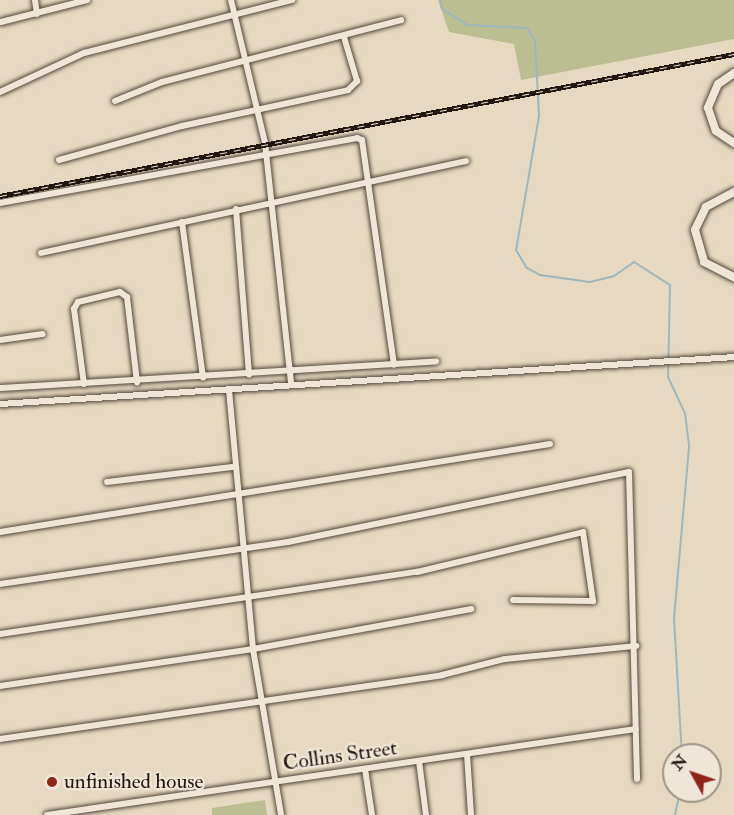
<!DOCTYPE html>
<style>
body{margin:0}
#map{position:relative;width:734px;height:815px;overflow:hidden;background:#e7d9c1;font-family:"IM FELL Double Pica",serif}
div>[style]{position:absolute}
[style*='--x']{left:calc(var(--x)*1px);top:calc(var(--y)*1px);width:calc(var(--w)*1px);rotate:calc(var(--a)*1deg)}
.green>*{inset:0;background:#babe90}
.stream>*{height:2px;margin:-1px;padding:0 1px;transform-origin:1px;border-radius:1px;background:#9db7bf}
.roads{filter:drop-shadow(0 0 2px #52473c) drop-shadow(0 0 2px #52473c)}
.street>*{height:6px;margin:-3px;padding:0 3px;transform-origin:3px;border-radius:3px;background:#efe6d7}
.secondary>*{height:8px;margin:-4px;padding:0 4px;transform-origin:4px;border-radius:4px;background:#efe6d7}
.rail>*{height:4.5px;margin-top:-2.25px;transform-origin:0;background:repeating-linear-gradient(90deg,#efe6d7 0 7px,#211610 0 14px);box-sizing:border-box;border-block:2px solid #211610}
.dots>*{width:16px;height:16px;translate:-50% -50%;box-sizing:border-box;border:3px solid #efe6d7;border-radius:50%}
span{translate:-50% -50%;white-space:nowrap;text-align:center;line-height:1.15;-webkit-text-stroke:4.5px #efe6d7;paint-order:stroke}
.street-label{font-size:21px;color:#211610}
.poi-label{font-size:21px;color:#211610}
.left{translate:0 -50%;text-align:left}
.north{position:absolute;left:662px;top:743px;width:60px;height:60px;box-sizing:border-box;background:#efe6d7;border:2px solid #9d9387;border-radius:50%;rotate:310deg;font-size:16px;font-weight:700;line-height:24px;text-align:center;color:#211610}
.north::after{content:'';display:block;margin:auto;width:21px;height:27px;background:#8f2418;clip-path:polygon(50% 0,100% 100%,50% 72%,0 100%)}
</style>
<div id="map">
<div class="green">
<div style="clip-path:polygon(438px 0,734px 0,734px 39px,521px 80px,514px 44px,449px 32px)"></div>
<div style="clip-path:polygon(265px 800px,267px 815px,212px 815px,212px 808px)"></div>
</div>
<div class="stream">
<div style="--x:440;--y:0;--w:9;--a:77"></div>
<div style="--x:442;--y:9;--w:31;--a:32"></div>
<div style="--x:468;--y:25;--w:59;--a:2.9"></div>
<div style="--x:527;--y:28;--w:15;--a:58"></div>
<div style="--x:535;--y:41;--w:75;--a:86.9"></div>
<div style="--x:539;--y:116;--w:136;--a:99.7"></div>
<div style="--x:516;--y:250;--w:21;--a:59"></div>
<div style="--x:527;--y:268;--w:15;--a:28"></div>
<div style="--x:540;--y:275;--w:50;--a:8"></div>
<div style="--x:590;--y:282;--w:25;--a:-14"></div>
<div style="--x:614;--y:276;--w:24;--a:-35"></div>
<div style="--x:634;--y:262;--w:43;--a:32.6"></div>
<div style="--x:670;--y:285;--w:92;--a:91.2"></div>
<div style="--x:668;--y:377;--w:40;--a:65"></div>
<div style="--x:685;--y:413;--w:34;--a:83"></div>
<div style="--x:689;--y:447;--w:172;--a:95"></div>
<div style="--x:674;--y:618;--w:137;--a:86.7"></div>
<div style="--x:675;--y:815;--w:25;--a:-78"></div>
</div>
<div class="roads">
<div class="street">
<div style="--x:35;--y:0;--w:14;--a:82"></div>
<div style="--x:231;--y:0;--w:147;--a:76.6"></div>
<div style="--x:265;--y:143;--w:241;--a:83.8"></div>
<div style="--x:1;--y:22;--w:89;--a:-14.3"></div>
<div style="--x:0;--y:92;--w:93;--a:-24.9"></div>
<div style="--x:84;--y:53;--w:215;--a:-14.3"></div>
<div style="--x:115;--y:101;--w:51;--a:-22"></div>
<div style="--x:162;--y:82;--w:247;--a:-14.5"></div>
<div style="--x:59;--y:160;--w:128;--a:-15.5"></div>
<div style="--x:182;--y:126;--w:170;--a:-12.2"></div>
<div style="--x:348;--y:90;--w:13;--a:-45"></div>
<div style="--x:357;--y:81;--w:46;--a:-106.5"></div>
<div style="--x:0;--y:203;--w:363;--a:-10.3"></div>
<div style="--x:357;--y:138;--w:5;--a:22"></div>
<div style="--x:362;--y:140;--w:227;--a:81.9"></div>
<div style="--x:236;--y:209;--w:166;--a:85.5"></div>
<div style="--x:182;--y:222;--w:157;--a:82.3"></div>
<div style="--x:41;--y:253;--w:435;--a:-12.2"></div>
<div style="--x:0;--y:340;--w:43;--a:-7.9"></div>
<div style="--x:84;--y:384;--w:76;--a:-97.6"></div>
<div style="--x:74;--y:309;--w:8;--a:-60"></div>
<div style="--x:78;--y:302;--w:43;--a:-13.4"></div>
<div style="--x:120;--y:292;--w:9;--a:36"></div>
<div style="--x:127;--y:297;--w:86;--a:83.3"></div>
<div style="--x:0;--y:388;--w:437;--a:-3.5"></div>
<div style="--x:229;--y:390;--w:260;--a:84.7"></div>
<div style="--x:253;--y:649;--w:168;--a:80.4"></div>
<div style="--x:0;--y:404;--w:736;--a:-3.66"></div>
<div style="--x:107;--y:482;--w:126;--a:-6.8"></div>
<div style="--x:0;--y:532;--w:557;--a:-9.09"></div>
<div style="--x:0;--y:584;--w:291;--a:-8.3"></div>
<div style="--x:288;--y:542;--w:348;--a:-11.6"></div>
<div style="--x:629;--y:472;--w:307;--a:88.5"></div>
<div style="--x:0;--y:634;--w:422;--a:-8.5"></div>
<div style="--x:417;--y:572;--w:171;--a:-13.5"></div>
<div style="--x:583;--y:532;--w:70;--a:81.8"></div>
<div style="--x:593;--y:601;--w:80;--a:-179.3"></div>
<div style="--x:0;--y:686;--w:256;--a:-8.3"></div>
<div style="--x:253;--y:649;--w:222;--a:-10.4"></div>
<div style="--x:0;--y:739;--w:447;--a:-8.2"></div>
<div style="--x:442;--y:675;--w:65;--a:-14.3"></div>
<div style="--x:505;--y:659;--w:132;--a:-5.7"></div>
<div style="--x:467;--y:754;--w:61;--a:86.2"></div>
<div style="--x:419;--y:761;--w:54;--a:82.6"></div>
<div style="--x:365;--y:769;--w:47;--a:81.3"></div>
<div style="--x:47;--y:815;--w:595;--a:-8.31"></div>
</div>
<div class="secondary">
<div style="--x:734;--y:73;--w:19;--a:145"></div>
<div style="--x:718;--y:84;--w:26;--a:113"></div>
<div style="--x:708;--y:108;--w:24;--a:71"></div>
<div style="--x:716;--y:131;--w:22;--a:34"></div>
<div style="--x:734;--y:192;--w:32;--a:152"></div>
<div style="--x:706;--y:207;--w:25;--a:116"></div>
<div style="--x:695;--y:230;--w:33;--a:74"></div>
<div style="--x:704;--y:262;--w:34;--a:27"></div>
</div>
</div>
<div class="rail">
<div style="--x:0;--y:196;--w:748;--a:-10.95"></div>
</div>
<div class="dots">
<div style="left:52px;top:782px;background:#8f2418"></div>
</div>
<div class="street-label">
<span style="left:340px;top:756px;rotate:-8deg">Collins Street</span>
</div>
<div class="poi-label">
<span class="left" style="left:64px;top:782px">unfinished house</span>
</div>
<div class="north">N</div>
</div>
